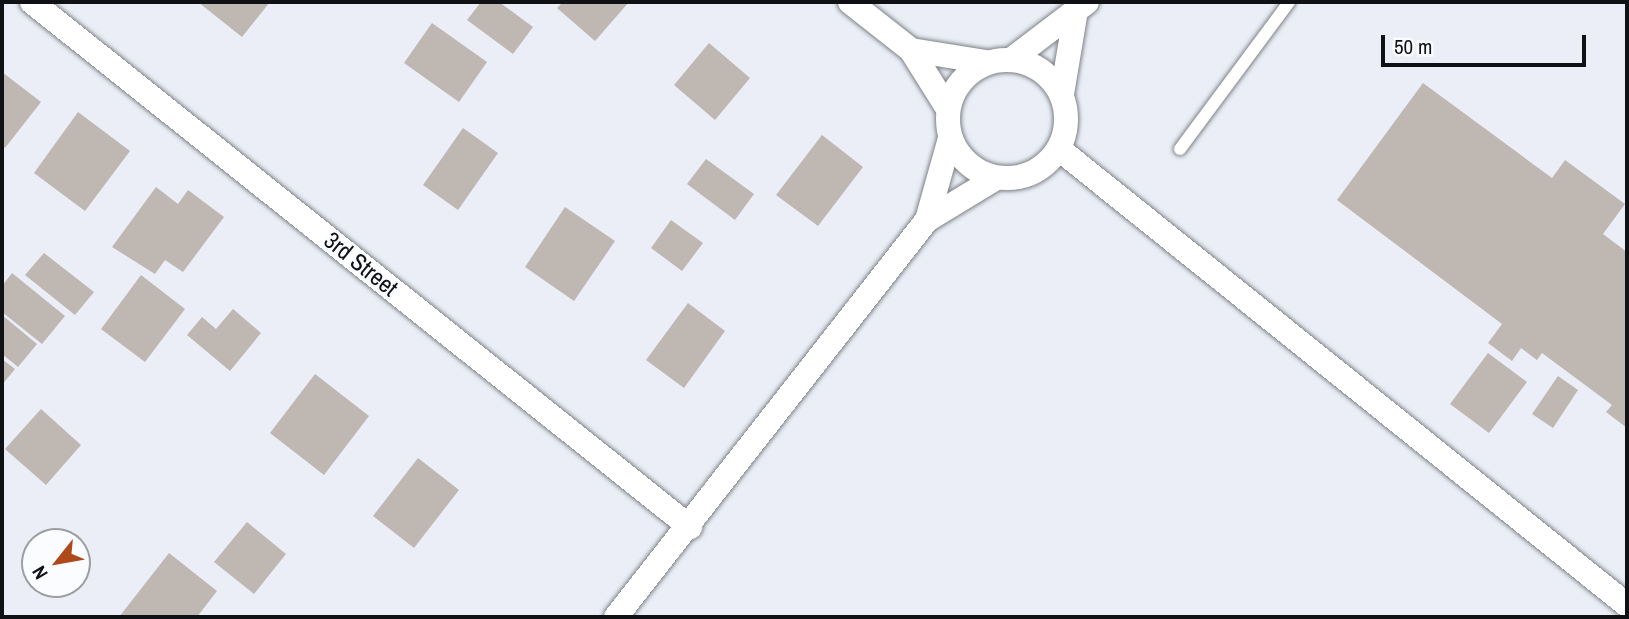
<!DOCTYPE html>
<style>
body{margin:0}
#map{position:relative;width:1629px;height:619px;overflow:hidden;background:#ebeef6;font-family:"Archivo Narrow",sans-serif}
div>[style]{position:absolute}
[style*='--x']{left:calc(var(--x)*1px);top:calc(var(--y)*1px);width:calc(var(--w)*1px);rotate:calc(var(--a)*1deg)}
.building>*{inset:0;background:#bfb7b2}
.roads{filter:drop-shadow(0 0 2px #7e8288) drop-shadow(0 0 2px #7e8288)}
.lane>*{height:12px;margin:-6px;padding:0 6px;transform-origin:6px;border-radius:6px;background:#fff}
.street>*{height:24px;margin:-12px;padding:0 12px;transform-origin:12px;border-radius:12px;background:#fff}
.street>.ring{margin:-12px;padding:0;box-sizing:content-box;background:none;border:24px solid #fff;border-radius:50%}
span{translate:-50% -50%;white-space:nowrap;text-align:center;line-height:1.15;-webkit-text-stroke:5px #fafcff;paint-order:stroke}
.street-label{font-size:24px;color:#101114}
.frame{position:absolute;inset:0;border:4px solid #101114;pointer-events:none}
.north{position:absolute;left:21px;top:528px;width:70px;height:70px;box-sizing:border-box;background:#fafcff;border:2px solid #9c9ea1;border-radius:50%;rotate:239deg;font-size:19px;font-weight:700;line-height:28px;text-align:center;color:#101114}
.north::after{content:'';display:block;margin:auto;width:24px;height:32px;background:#ae4919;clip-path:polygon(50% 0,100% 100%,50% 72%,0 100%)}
.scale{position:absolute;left:1381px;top:35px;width:205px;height:32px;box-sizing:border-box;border:4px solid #101114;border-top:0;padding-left:9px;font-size:21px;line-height:24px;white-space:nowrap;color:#101114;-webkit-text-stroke:5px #fafcff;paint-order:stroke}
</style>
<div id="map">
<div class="building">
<div style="clip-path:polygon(198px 2px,270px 2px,242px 37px)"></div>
<div style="clip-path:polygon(481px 2px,499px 2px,533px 27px,513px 54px,467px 20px)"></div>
<div style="clip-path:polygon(563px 2px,629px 2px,595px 41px,557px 8px)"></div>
<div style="clip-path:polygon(432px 23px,487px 62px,459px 102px,404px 63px)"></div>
<div style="clip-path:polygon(709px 43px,750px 78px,715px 120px,674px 85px)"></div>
<div style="clip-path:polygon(2px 72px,41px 102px,5px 148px,2px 145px)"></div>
<div style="clip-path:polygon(1423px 83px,1552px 178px,1565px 160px,1625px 204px,1603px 234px,1627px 252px,1627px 428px,1606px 412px,1612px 405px,1542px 353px,1537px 360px,1521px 348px,1512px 361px,1488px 343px,1502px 324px,1337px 200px)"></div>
<div style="clip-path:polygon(78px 112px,130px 151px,85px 211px,34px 173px)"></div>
<div style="clip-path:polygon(463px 128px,498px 153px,458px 210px,423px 185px)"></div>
<div style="clip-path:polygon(822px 135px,863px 167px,818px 226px,776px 195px)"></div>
<div style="clip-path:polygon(706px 159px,754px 194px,735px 220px,687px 184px)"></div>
<div style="clip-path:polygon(156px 187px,178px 204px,188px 190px,224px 217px,183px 272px,165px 260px,155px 274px,112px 247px)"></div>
<div style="clip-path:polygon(565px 207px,615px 241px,574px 301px,525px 267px)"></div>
<div style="clip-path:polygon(671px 220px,703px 243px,682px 271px,651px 248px)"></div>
<div style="clip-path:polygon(44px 253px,94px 292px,75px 315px,25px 275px)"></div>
<div style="clip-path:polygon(12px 273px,65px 316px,42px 344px,2px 312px,2px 286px)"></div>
<div style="clip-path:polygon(141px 275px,185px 309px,145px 362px,101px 329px)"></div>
<div style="clip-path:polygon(688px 303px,725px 331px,684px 388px,646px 360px)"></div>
<div style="clip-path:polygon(233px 309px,261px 333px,230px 371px,187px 335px,202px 317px,216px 329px)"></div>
<div style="clip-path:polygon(2px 315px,37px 344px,18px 367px,2px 354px)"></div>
<div style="clip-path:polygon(1488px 353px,1527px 382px,1489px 433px,1450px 404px)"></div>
<div style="clip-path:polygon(2px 359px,15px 369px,2px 385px)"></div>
<div style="clip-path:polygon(315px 374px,369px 416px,324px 475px,270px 433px)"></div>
<div style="clip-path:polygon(1558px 376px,1578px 390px,1553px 428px,1532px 414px)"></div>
<div style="clip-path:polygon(41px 409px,81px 445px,46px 485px,5px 449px)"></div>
<div style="clip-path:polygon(418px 458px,459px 490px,414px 548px,373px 516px)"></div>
<div style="clip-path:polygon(247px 522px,286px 554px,254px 594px,214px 562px)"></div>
<div style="clip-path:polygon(169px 553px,217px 591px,197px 617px,119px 617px)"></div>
</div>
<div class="roads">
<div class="lane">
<div style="--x:1180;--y:149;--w:183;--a:-53.4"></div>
</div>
<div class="street">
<div style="--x:32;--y:2;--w:842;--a:38.59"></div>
<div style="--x:850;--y:2;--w:78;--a:38.2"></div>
<div style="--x:911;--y:50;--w:70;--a:57.9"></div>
<div style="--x:911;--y:50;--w:76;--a:9.1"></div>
<div style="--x:1012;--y:59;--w:94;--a:-37.2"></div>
<div class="ring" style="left:948px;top:60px;width:94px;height:94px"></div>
<div style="--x:1062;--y:94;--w:79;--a:-80.5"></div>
<div style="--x:1059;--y:149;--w:728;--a:38.76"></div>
<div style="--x:927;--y:220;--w:85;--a:-74.3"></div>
<div style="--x:616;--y:617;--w:504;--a:-51.93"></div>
<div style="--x:927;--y:220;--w:81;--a:-31.3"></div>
</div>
</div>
<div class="street-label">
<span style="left:361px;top:264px;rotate:39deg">3rd Street</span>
</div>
<div class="frame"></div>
<div class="north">N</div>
<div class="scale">50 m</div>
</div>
